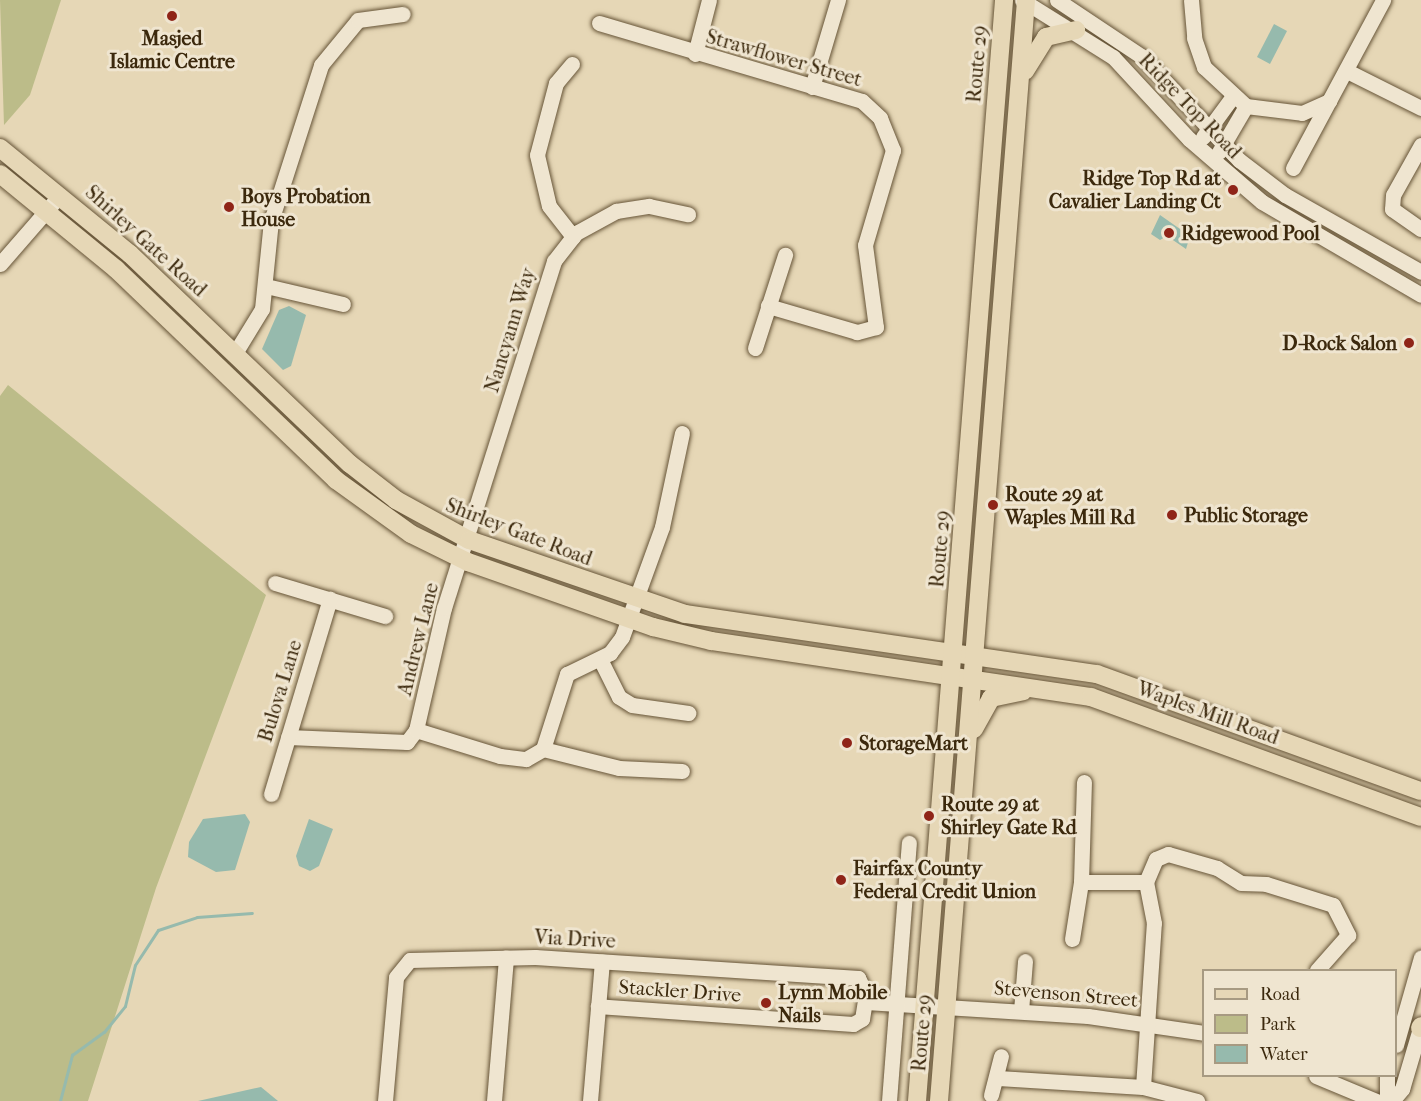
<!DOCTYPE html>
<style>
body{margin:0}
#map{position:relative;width:1421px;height:1101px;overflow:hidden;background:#e6d7b6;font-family:"IM FELL French Canon",serif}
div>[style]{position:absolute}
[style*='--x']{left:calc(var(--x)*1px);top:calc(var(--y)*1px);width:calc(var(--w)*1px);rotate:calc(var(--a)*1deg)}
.green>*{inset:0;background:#bcbc89}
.water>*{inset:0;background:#96baad}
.stream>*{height:3px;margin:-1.5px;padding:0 1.5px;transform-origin:1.5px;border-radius:1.5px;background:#96baad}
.roads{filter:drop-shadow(0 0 2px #665437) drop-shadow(0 0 2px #665437)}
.minor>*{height:15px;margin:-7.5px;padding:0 7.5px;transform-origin:7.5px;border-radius:7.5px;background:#efe5d0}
.major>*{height:18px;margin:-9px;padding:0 9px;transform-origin:9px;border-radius:9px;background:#e6d7b6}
.dots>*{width:16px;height:16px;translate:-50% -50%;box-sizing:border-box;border:3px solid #efe5d0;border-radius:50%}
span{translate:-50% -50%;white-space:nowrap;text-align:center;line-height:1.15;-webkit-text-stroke:6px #efe5d0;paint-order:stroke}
.poi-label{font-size:20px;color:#3c290d;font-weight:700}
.right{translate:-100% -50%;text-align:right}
.left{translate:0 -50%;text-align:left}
.street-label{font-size:20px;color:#3c290d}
.legend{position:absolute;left:1202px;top:969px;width:195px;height:108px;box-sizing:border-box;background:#efe5d0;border:2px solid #a79a82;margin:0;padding:8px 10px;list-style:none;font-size:18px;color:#3c290d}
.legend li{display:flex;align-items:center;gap:12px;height:30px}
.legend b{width:30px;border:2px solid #a79a82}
</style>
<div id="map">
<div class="green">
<div style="clip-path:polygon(0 0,61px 0,30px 95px,4px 125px)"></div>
<div style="clip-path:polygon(8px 385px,266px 595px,156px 888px,88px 1101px,0 1101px,0 396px)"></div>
</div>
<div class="water">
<div style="clip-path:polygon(1274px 24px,1287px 31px,1270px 64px,1257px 57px)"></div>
<div style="clip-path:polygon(1160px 215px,1190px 236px,1186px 249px,1167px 236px,1160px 240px,1151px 234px)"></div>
<div style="clip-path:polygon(289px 306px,306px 315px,291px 366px,283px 370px,262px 349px,279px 310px)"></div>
<div style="clip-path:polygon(245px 814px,250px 822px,235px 870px,216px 872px,188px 857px,189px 842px,203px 819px)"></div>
<div style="clip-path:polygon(309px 819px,333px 829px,319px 866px,310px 871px,299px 866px,296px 856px)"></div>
<div style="clip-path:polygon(261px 1087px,278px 1101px,198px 1101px)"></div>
</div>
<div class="stream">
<div style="--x:60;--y:1101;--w:48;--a:-75.4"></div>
<div style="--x:72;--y:1055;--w:39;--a:-36"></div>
<div style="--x:104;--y:1032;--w:33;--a:-51"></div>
<div style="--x:125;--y:1006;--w:42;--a:-76.3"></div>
<div style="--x:135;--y:965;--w:42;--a:-56.7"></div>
<div style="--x:158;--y:930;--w:41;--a:-18.4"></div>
<div style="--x:197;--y:917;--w:55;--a:-4.2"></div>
</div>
<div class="roads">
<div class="minor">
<div style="--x:1022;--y:0;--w:107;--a:32.1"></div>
<div style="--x:1113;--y:57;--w:112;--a:47.2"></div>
<div style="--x:1189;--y:139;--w:96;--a:40.8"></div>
<div style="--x:1262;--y:202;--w:184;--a:30.3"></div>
<div style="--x:1057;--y:0;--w:101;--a:33.7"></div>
<div style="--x:1141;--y:56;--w:143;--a:46.7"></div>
<div style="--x:1239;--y:160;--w:58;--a:37.3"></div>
<div style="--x:1285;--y:195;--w:156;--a:29.5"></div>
<div style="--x:1191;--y:0;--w:38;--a:85"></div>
<div style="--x:1194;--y:38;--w:31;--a:71"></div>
<div style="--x:1204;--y:67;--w:57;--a:42.9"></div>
<div style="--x:1246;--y:106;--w:56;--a:7.1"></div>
<div style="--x:1302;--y:113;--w:30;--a:-24"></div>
<div style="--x:599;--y:23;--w:274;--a:16.5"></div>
<div style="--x:862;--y:101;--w:25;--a:43"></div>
<div style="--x:880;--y:118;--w:35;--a:68"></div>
<div style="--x:893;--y:150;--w:99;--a:106.4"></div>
<div style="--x:865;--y:245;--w:83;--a:82.4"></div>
<div style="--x:876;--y:327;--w:20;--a:165"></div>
<div style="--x:857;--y:332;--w:93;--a:-163.7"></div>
<div style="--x:695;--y:54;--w:56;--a:-75.5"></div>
<div style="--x:572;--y:64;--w:25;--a:130"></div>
<div style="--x:556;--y:83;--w:74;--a:104.8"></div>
<div style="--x:537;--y:155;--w:52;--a:76.8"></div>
<div style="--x:549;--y:206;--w:39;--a:52"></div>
<div style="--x:1347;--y:71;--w:83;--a:26.6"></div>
<div style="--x:812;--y:87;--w:91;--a:-73.4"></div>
<div style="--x:1203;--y:137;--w:51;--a:-53.8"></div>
<div style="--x:1421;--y:145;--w:57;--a:119.2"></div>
<div style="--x:1393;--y:195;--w:14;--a:94"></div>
<div style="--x:1392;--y:209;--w:35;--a:35"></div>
<div style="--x:1219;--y:152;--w:53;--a:-59.6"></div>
<div style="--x:1293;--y:168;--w:191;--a:-61.8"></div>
<div style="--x:0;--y:264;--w:91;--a:-49"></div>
<div style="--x:266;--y:286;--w:79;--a:13.2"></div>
<div style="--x:755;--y:348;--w:98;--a:-72.1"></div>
<div style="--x:235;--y:353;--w:52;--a:-58.5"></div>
<div style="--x:262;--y:309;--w:88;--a:-84.2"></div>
<div style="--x:271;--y:221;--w:164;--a:-72.2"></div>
<div style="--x:321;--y:65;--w:58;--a:-50.6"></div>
<div style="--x:358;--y:20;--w:45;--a:-7.6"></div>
<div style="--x:275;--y:583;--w:115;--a:16.7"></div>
<div style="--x:600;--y:659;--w:42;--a:63.4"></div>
<div style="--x:619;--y:697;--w:15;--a:32"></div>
<div style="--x:632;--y:705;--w:57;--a:8.1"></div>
<div style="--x:416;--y:730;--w:88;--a:17.2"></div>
<div style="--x:500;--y:756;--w:26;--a:7"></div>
<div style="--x:526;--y:759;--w:20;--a:-30"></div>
<div style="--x:543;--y:749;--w:79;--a:-72.3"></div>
<div style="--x:567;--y:674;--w:48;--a:-26"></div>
<div style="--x:610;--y:653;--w:20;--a:-53"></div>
<div style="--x:622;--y:637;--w:117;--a:-70"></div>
<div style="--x:662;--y:527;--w:96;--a:-78"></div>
<div style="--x:288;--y:737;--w:119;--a:2.4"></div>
<div style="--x:407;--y:742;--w:15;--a:-53"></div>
<div style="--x:416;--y:730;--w:125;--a:-77.1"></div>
<div style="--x:444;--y:608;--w:364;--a:-72.4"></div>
<div style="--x:554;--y:261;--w:36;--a:-52"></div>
<div style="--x:576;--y:233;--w:46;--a:-28.8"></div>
<div style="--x:616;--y:211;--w:33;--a:-9"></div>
<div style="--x:649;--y:206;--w:40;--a:12"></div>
<div style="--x:543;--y:749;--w:78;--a:14"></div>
<div style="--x:619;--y:768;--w:63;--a:2.7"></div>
<div style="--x:271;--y:794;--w:204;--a:-73.2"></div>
<div style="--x:1081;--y:882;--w:100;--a:-88.3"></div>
<div style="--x:1072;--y:939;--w:58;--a:-81"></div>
<div style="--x:1081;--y:882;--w:65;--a:0"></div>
<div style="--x:866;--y:1002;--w:222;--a:3.6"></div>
<div style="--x:1088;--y:1016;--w:117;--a:8.3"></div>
<div style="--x:1021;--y:1011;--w:50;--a:-85.4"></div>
<div style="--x:1396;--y:1045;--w:91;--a:-74.1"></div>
<div style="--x:1316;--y:1076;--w:65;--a:22.6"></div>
<div style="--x:1387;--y:1076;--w:25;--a:90"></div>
<div style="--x:998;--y:1078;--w:145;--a:3.6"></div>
<div style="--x:1143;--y:1087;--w:56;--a:14.5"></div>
<div style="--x:1143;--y:1087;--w:164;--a:-86.2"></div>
<div style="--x:1154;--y:923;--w:42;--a:-101"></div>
<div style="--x:1146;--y:882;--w:25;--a:-67"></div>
<div style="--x:1156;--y:859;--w:13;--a:-23"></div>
<div style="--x:1168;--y:854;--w:51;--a:15.9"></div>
<div style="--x:1217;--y:868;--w:28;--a:32"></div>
<div style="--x:1241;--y:883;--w:25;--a:2"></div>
<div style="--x:1266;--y:884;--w:70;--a:17.4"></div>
<div style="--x:1333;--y:905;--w:34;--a:63"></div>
<div style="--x:1348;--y:935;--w:47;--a:131.5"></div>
<div style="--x:991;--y:1095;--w:40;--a:-75.6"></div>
<div style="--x:385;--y:1101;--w:124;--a:-84.9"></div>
<div style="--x:396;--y:977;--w:22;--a:-51"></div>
<div style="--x:410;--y:960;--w:125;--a:-1.4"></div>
<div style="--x:535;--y:957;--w:324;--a:3.7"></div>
<div style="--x:858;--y:978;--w:18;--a:63"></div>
<div style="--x:866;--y:994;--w:25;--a:99"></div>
<div style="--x:862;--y:1019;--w:10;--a:151"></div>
<div style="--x:853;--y:1024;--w:256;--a:-176"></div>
<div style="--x:494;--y:1101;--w:144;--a:-85.2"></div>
<div style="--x:590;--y:1101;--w:140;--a:-85.1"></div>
<div style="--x:889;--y:1101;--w:259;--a:-85.6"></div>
<div style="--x:1392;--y:1101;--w:16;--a:-50"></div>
<div style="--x:1402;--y:1089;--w:67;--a:-73.5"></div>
</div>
<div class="major">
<div style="--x:1025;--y:71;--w:40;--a:-58"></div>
<div style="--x:1046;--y:37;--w:31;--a:-13"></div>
<div style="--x:0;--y:148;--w:168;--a:39.2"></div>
<div style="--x:130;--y:254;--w:304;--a:43.7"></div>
<div style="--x:350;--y:464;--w:58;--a:38"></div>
<div style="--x:396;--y:500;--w:83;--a:28.7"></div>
<div style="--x:469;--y:540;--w:228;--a:18.9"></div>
<div style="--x:685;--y:614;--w:416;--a:8.3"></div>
<div style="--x:1097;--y:674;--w:344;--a:19.9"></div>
<div style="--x:0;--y:174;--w:150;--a:39.3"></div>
<div style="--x:116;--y:269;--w:305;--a:43.8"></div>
<div style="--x:336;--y:480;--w:92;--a:35.8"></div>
<div style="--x:411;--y:534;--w:64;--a:26.2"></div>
<div style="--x:468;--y:562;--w:196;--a:19.4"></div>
<div style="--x:653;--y:627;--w:60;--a:13.6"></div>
<div style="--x:711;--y:641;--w:384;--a:8.4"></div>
<div style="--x:1091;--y:697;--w:351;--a:20"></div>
<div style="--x:974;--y:729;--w:35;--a:-61"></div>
<div style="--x:991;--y:698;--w:33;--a:-12"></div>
<div style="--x:1420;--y:1028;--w:2;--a:-63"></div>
<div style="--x:917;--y:1101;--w:1104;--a:-85.48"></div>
<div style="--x:939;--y:1101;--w:1104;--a:-85.48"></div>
</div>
</div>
<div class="dots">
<div style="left:172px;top:16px;background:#8f2418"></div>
<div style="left:1233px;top:190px;background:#8f2418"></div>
<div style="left:229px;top:207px;background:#8f2418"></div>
<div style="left:1169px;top:233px;background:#8f2418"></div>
<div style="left:1409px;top:343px;background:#8f2418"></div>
<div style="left:993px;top:505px;background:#8f2418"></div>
<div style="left:1172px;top:515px;background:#8f2418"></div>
<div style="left:847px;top:743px;background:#8f2418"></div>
<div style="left:929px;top:816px;background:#8f2418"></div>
<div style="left:841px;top:880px;background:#8f2418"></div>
<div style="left:766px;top:1003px;background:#8f2418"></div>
</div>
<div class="poi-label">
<span style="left:172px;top:50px">Masjed<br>Islamic Centre</span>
<span class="right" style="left:1221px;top:190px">Ridge Top Rd at<br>Cavalier Landing Ct</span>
<span class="left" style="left:241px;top:208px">Boys Probation<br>House</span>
<span class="left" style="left:1181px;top:233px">Ridgewood Pool</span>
<span class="right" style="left:1397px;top:343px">D-Rock Salon</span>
<span class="left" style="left:1005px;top:506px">Route 29 at<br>Waples Mill Rd</span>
<span class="left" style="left:1184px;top:515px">Public Storage</span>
<span class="left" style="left:859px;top:743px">StorageMart</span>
<span class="left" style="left:941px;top:816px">Route 29 at<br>Shirley Gate Rd</span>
<span class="left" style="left:853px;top:880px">Fairfax County<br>Federal Credit Union</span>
<span class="left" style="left:778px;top:1004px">Lynn Mobile<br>Nails</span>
</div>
<div class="street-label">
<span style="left:784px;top:58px;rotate:16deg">Strawflower Street</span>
<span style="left:977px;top:64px;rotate:-85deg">Route 29</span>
<span style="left:1190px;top:106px;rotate:46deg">Ridge Top Road</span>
<span style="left:146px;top:241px;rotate:42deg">Shirley Gate Road</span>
<span style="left:510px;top:330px;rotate:-73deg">Nancyann Way</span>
<span style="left:519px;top:532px;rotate:21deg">Shirley Gate Road</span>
<span style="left:940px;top:549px;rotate:-85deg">Route 29</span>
<span style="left:418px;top:639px;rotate:-76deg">Andrew Lane</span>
<span style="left:280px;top:691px;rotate:-73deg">Bulova Lane</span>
<span style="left:1208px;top:713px;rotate:20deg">Waples Mill Road</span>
<span style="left:575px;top:939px;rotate:3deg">Via Drive</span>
<span style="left:680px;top:991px;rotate:4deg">Stackler Drive</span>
<span style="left:1066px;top:994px;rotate:5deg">Stevenson Street</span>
<span style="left:922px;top:1033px;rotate:-85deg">Route 29</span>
</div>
<ul class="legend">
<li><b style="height:8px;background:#e6d7b6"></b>Road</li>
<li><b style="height:16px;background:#bcbc89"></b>Park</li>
<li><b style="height:16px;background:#96baad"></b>Water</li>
</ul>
</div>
